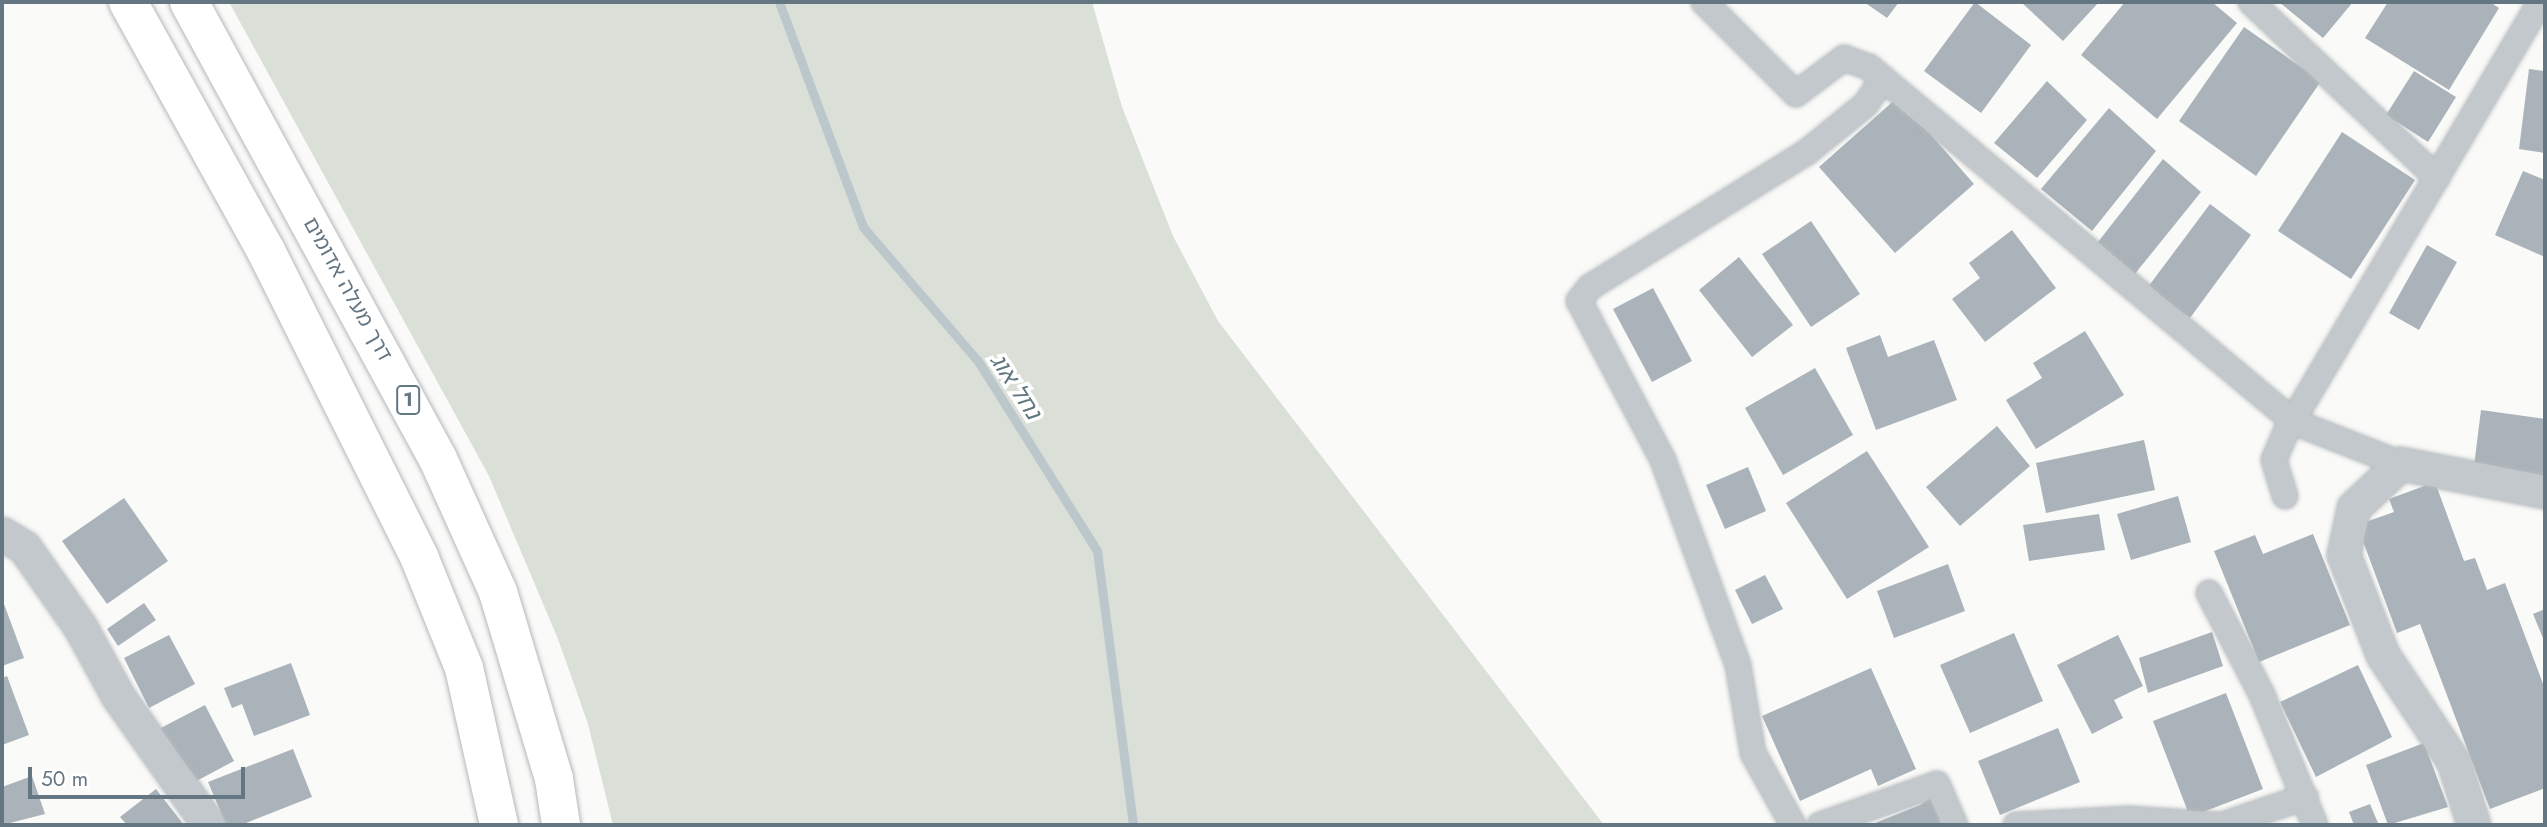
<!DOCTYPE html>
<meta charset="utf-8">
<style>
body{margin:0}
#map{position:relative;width:2547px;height:827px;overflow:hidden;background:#fafaf8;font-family:Jost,"Noto Sans Hebrew",sans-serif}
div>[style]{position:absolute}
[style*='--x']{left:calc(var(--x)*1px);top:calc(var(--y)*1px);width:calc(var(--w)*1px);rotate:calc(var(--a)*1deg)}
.green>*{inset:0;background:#dadfd7}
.stream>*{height:9px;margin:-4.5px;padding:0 4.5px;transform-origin:4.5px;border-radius:4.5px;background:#bbc7cb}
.building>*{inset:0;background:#aab3b9}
.roads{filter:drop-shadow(0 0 2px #b4b9bd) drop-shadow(0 0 2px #b4b9bd)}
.minor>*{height:24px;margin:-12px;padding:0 12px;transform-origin:12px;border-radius:12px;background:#c3c8cc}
.tertiary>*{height:32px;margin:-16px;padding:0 16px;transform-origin:16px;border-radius:16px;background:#c3c8cc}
.trunk>*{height:38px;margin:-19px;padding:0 19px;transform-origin:19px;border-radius:19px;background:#fff}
span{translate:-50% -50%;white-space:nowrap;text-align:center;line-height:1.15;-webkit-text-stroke:7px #fff;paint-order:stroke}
.shield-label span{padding:2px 5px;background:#fff;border:2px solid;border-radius:5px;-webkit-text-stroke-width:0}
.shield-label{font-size:19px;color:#657683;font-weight:700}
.street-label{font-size:21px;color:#657683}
.water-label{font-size:23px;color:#60757c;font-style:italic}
.frame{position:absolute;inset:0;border:4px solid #657683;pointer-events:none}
.scale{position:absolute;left:28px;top:767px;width:217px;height:32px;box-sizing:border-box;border:4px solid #657683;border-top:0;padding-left:9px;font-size:21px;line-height:24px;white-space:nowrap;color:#657683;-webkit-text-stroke:5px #fff;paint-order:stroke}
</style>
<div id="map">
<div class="green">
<div style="clip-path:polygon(229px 2px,1092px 2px,1122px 107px,1173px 236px,1218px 321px,1604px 825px,613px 825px,588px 724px,558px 639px,489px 476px)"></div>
</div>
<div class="stream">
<div style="--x:779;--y:2;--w:240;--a:69.5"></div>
<div style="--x:863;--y:227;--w:177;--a:49.4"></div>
<div style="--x:978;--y:361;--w:224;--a:57.9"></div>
<div style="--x:1097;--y:551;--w:276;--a:82.5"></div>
</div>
<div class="building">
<div style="clip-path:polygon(1864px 2px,1899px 2px,1887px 18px)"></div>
<div style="clip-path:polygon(1975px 2px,2031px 45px,1981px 113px,1924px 71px)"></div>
<div style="clip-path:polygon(2021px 2px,2099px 2px,2063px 41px)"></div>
<div style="clip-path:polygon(2125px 2px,2212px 2px,2237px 23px,2157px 119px,2081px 55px)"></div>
<div style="clip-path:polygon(2279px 2px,2353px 2px,2323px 38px)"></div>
<div style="clip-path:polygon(2388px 2px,2490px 2px,2499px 8px,2449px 90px,2365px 38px)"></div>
<div style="clip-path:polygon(2244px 27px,2321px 81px,2256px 176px,2179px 121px)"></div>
<div style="clip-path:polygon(2529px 69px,2545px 71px,2545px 153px,2519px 149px)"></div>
<div style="clip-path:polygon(2414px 71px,2456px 97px,2428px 142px,2386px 115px)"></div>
<div style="clip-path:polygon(2047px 81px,2087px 120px,2037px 178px,1994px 143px)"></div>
<div style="clip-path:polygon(1898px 97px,1974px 184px,1895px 253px,1819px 167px)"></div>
<div style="clip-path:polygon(2109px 108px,2156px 151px,2092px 231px,2041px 189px)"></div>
<div style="clip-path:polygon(2342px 132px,2415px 180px,2351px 279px,2278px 231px)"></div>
<div style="clip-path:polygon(2163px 159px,2201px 192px,2134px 275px,2098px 242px)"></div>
<div style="clip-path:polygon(2523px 171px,2545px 180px,2545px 257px,2495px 235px)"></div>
<div style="clip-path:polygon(2210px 204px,2251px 235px,2190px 318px,2148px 287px)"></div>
<div style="clip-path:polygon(1811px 221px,1860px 294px,1811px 327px,1762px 254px)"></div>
<div style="clip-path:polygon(2012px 230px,2056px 288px,1985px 342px,1952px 299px,1980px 278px,1969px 263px)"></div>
<div style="clip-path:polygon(2427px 245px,2457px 262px,2419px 330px,2389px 313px)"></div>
<div style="clip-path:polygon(1739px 257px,1793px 325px,1752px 357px,1699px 290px)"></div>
<div style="clip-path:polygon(1653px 288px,1692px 361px,1652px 382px,1613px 309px)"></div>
<div style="clip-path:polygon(2085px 331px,2124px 395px,2036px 449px,2006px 400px,2042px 378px,2033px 363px)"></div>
<div style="clip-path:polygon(1880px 335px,1888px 357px,1934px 340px,1957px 400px,1876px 430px,1846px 348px)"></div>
<div style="clip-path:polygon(1815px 368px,1853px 435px,1783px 475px,1745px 408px)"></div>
<div style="clip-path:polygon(2481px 410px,2545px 419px,2545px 483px,2473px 474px)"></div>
<div style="clip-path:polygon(1997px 426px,2030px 466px,1960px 526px,1926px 487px)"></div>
<div style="clip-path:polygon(2144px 440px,2155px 490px,2046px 513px,2036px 463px)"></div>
<div style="clip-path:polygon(1867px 451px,1929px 547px,1847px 599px,1786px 503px)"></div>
<div style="clip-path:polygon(1748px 467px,1766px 511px,1725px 529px,1706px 485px)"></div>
<div style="clip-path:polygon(2435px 482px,2464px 561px,2475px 558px,2487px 590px,2505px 583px,2545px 689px,2545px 788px,2490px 809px,2420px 624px,2397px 633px,2357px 525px,2394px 512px,2389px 499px)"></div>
<div style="clip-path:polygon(2178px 496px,2191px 542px,2131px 560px,2117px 514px)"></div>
<div style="clip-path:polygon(124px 498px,168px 561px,107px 604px,62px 541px)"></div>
<div style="clip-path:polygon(2099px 514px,2105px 550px,2029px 561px,2023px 525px)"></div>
<div style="clip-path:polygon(2313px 534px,2350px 625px,2259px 662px,2214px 551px,2255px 535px,2263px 554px)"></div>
<div style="clip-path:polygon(1948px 564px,1965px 611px,1894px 638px,1877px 591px)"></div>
<div style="clip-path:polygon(1765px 575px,1783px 609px,1752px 624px,1735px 590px)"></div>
<div style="clip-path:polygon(144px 603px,156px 620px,118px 646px,107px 629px)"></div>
<div style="clip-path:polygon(4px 604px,24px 658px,2px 666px,2px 605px)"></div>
<div style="clip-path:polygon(2545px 609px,2545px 643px,2533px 614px)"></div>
<div style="clip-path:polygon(2212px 632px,2223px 666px,2148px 693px,2139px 658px)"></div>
<div style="clip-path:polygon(2014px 633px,2043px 701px,1970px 733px,1940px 665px)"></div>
<div style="clip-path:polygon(169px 635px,195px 684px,149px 708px,124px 658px)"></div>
<div style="clip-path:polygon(2118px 635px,2143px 686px,2114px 700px,2123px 718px,2092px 734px,2057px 665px)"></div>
<div style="clip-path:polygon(291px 663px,310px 715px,254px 736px,242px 704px,232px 708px,224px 688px)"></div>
<div style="clip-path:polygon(2358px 665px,2392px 737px,2316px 777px,2280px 702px)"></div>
<div style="clip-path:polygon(1871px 668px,1916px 769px,1878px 786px,1871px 769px,1800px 801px,1762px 716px)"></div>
<div style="clip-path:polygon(7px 676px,29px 735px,2px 745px,2px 678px)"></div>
<div style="clip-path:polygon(2226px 693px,2263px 789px,2190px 817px,2153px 721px)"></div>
<div style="clip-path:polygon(205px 705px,234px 761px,187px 786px,157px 730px)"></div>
<div style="clip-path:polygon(2058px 728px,2080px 782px,2000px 815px,1978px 761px)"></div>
<div style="clip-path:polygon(2424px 743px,2448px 807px,2388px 825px,2366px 765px)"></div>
<div style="clip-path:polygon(293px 749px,312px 797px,241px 825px,226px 825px,208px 782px)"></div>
<div style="clip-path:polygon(32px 776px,45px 814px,2px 825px,2px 787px)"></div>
<div style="clip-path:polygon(156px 789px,184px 825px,127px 825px,120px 817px)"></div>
<div style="clip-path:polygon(1932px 797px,1944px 825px,1870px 825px,1920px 805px)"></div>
<div style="clip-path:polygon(2370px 804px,2378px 823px,2354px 825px,2349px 812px)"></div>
</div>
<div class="roads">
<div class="minor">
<div style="--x:1704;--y:2;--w:130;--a:45"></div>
<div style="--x:1796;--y:94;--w:60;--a:-36.9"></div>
<div style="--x:1844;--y:58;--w:27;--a:20"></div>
<div style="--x:1869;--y:67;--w:554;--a:39.87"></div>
<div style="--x:2294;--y:422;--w:115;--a:21.4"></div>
<div style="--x:2251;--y:2;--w:256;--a:43.4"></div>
<div style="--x:2285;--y:496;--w:38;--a:-107"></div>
<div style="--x:2274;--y:460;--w:30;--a:-67"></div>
<div style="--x:2286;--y:432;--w:499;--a:-59.4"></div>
<div style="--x:2209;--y:593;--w:115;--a:62.5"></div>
<div style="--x:2262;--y:695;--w:140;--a:67.8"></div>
<div style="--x:1793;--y:825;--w:82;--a:-119.1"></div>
<div style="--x:1753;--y:753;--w:89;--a:-99.7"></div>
<div style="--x:1738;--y:665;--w:218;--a:-110.1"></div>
<div style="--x:1663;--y:460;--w:180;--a:-117.8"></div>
<div style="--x:1579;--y:301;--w:18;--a:-52"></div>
<div style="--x:1590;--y:287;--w:256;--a:-31.9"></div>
<div style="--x:1807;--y:152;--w:76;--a:-39.1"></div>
<div style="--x:1866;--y:104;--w:30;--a:-56"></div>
<div style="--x:1820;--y:825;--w:124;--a:-19.3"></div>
<div style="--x:1937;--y:784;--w:45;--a:66.3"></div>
<div style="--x:2016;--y:825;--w:113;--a:-3"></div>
<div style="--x:2129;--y:819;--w:91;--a:3.8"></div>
<div style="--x:2222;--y:825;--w:88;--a:-18.6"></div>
</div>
<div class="tertiary">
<div style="--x:2;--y:534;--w:27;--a:31"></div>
<div style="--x:25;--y:548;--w:98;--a:55"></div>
<div style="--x:81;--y:628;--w:77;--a:61.4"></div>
<div style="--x:118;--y:696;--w:158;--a:54.8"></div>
<div style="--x:2474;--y:825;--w:66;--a:-107.6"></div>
<div style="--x:2454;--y:762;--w:128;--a:-123.6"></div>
<div style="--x:2383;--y:655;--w:107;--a:-111.3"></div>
<div style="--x:2344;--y:555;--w:48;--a:-78"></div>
<div style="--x:2354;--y:508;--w:64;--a:-43.1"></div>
<div style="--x:2401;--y:464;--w:147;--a:11"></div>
</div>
<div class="trunk">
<div style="--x:128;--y:2;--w:285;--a:61"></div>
<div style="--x:266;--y:251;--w:344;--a:63.4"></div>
<div style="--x:420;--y:559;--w:118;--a:68"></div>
<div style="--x:464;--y:668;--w:161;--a:77.4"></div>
<div style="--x:189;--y:2;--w:520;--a:61.42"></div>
<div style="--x:438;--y:459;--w:146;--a:65.7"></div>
<div style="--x:498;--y:592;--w:195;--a:73.3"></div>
<div style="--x:554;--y:779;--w:47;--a:81.3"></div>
</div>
</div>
<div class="shield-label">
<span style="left:408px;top:400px">1</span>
</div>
<div class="street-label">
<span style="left:348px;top:289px;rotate:61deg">דרך מעלה אדומים</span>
</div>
<div class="water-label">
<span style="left:1016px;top:386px;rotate:57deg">נחל אוג</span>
</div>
<div class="frame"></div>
<div class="scale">50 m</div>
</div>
